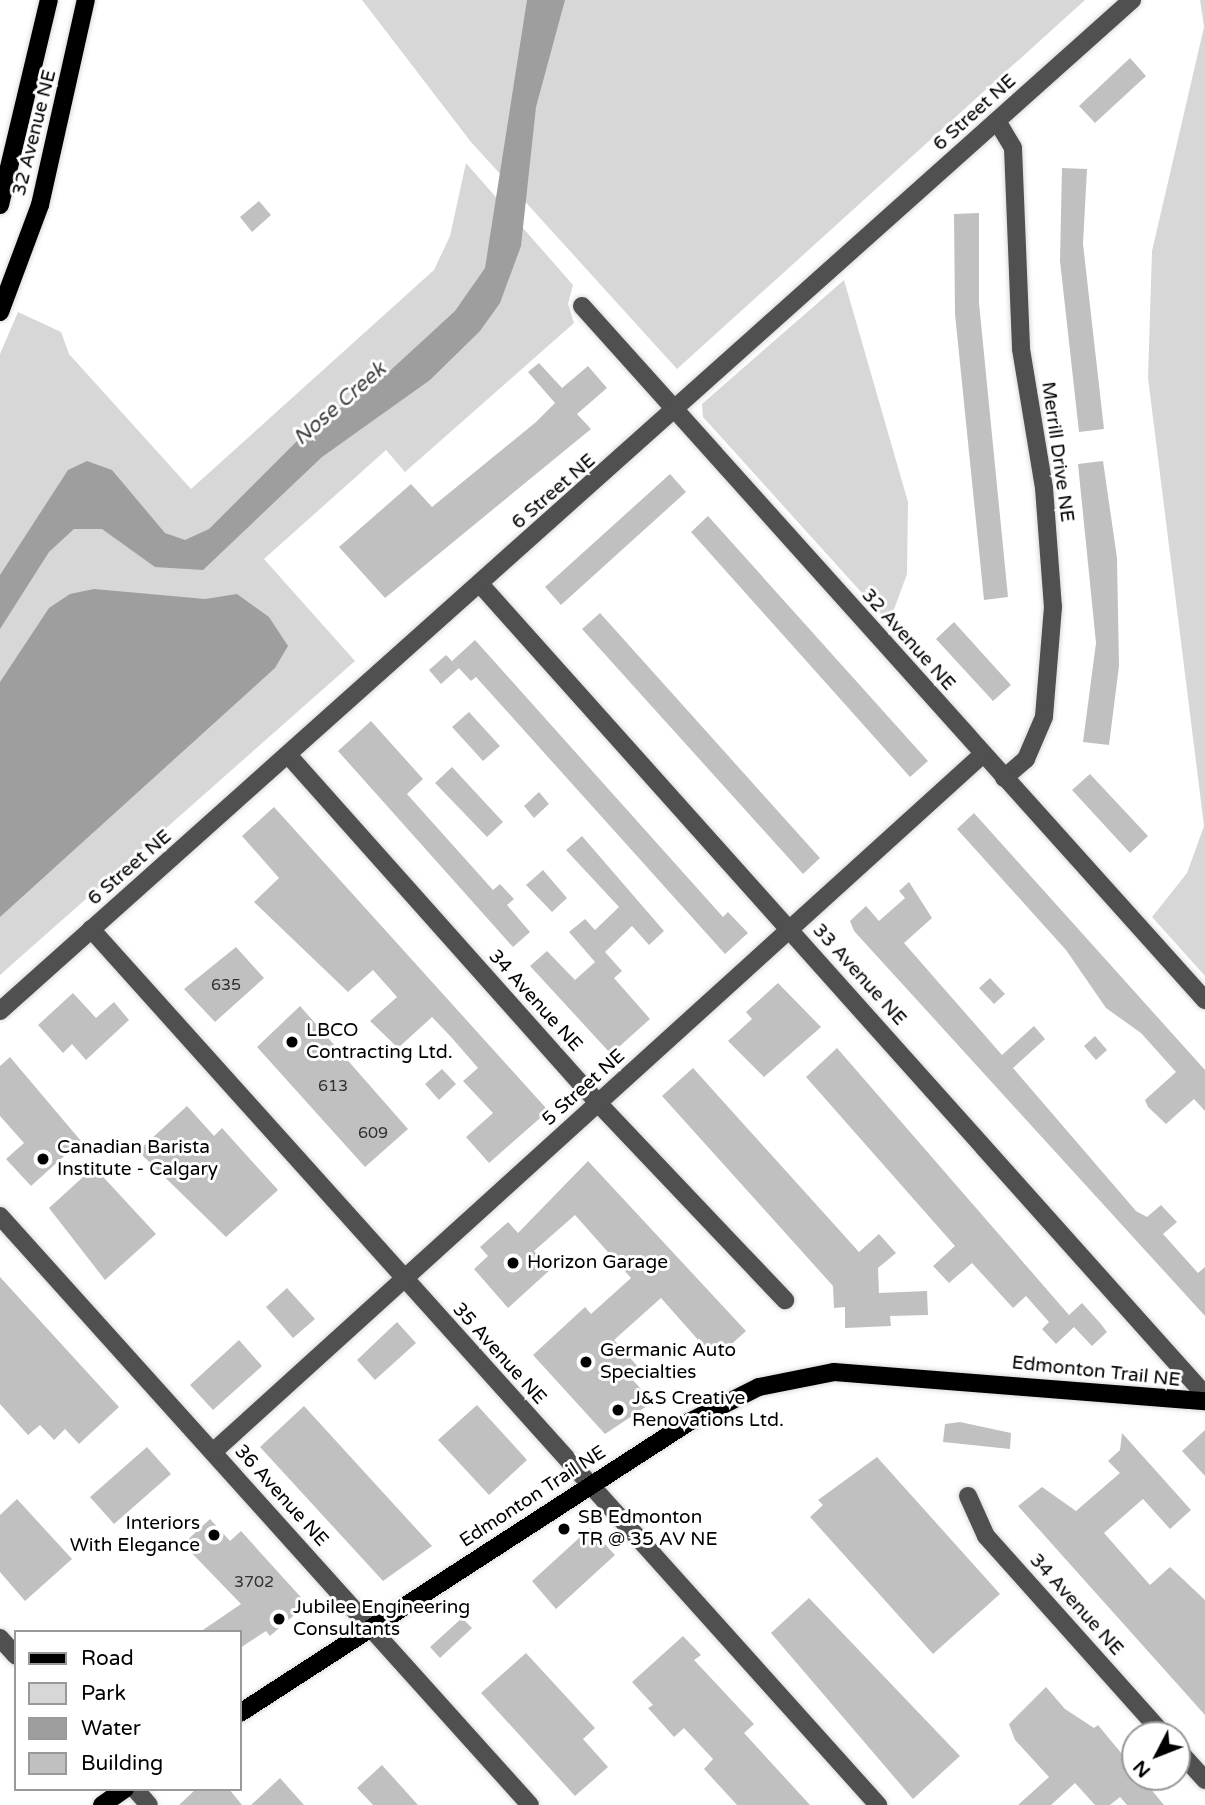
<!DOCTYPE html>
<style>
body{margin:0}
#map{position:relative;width:1205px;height:1805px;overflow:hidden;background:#fff;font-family:"Varela Round",sans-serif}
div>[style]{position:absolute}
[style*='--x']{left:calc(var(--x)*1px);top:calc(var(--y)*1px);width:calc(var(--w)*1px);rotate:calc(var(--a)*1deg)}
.green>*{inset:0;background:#d7d7d7}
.water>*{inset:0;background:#9e9e9e}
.building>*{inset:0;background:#c0c0c0}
.roads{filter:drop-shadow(0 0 2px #dbdbdb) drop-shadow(0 0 2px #dbdbdb)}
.minor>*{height:18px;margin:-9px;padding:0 9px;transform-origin:9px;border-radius:9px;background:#505050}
.major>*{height:18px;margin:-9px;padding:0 9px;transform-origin:9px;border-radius:9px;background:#000}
.dots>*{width:19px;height:19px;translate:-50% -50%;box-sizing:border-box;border:4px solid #fff;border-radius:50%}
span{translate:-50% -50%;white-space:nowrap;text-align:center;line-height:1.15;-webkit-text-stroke:6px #fff;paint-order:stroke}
.number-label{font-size:16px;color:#303030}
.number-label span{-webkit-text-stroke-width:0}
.street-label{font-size:19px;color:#000}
.poi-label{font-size:19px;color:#000}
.left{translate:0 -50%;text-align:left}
.right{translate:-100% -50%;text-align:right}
.water-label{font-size:21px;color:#3f3f3f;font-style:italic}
.legend{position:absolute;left:14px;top:1630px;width:228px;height:161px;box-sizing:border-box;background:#fff;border:2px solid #999;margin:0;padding:9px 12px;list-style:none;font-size:21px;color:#000}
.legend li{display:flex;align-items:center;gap:14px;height:35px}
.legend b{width:35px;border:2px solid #999}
.north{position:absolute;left:1121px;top:1721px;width:70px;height:70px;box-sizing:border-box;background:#fff;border:2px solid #999;border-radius:50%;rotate:228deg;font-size:19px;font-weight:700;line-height:28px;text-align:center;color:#000}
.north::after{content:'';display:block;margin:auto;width:24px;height:32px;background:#000;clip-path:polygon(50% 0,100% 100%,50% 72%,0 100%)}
</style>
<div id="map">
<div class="green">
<div style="clip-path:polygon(362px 0,1085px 0,677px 369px,471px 142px)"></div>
<div style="clip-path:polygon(1200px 0,1205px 0,1205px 976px,1152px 917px,1187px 873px,1204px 826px,1148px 378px,1152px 251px,1204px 27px)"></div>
<div style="clip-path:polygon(466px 163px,573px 285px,568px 304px,574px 323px,405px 472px,386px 450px,264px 559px,355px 661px,0 975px,0 354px,18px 312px,61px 332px,69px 354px,191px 489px,434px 270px,450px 236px)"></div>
<div style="clip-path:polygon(844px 280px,908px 502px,907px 574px,889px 623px,703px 417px,702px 404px)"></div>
</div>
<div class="water">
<div style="clip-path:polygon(527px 0,565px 0,536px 107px,521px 246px,500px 303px,480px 331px,430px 380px,322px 457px,203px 570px,155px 567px,102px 529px,74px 529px,49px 552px,0 629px,0 575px,68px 470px,87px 461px,112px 470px,165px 533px,185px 540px,209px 529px,303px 435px,381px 379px,455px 311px,485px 268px)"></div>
<div style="clip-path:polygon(94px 589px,205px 599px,237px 594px,269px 617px,288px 646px,275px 668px,0 917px,0 682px,49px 608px,70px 594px)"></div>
</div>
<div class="building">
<div style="clip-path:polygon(1130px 58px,1146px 76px,1095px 123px,1079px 106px)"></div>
<div style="clip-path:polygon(1062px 168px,1087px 169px,1083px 244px,1104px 429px,1079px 432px,1060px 261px)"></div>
<div style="clip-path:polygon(259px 201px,271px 215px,252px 232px,240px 217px)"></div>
<div style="clip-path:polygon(979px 213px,979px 303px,1008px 597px,984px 600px,955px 314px,954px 214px)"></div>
<div style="clip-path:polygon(539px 363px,562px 388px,588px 366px,607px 388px,577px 414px,591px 429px,385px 598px,339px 547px,411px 484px,432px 507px,536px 422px,555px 403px,528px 372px)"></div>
<div style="clip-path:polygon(1103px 461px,1117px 558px,1119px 666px,1109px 745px,1083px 742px,1096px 643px,1078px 464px)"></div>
<div style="clip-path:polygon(670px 474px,686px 492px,561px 605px,545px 587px)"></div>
<div style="clip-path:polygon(708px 516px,928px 761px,910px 777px,691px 532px)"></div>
<div style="clip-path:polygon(600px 613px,820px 858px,803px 874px,582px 629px)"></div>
<div style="clip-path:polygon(954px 622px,1011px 685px,993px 701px,936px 639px)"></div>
<div style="clip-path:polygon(475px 640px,723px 917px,728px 912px,748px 933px,725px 954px,476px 677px,471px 681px,452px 661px)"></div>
<div style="clip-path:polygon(446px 655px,459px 668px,441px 684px,429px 670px)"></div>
<div style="clip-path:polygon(469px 712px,500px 746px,483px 761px,452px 727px)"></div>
<div style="clip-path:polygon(371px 721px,423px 779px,407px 794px,493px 890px,500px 884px,514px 899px,507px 905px,530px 932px,513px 947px,338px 751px)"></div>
<div style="clip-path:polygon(452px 767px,503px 822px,487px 837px,435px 783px)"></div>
<div style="clip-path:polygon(1090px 774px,1148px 836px,1130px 853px,1072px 790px)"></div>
<div style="clip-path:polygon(539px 792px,549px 804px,534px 818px,524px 806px)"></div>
<div style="clip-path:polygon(274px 807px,545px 1107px,547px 1112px,489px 1163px,466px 1137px,493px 1113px,463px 1081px,478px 1068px,452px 1038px,432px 1017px,398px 1048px,370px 1021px,397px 997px,373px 970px,348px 992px,254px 902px,279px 878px,242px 836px)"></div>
<div style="clip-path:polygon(974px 813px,1205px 1070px,1205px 1111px,1194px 1099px,1166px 1124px,1148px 1107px,1145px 1100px,1176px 1072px,1141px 1033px,1106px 1008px,1066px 950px,957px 829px)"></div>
<div style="clip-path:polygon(582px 836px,664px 931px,649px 945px,632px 926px,605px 952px,622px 971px,614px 978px,650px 1019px,611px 1054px,530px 966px,547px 951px,575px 980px,595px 962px,569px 932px,585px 919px,595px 930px,619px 907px,566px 850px)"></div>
<div style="clip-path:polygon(543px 870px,567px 898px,552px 912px,526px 885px)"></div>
<div style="clip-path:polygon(909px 882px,932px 918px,904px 943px,1002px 1055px,1034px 1026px,1045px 1039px,1013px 1068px,1136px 1211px,1147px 1217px,1161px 1205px,1177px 1222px,1163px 1234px,1198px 1273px,1205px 1267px,1205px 1316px,854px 931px,850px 921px,866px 906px,879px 921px,905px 898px,899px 891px)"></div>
<div style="clip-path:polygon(236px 947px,264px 978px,215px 1022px,184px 989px)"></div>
<div style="clip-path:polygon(990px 978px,1005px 994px,994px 1004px,979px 988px)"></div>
<div style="clip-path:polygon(778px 983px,821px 1027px,764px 1077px,728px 1041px,752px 1019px,746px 1012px)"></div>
<div style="clip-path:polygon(73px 993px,96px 1018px,114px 1002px,129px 1020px,86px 1060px,72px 1044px,63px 1053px,38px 1025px)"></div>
<div style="clip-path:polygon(300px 1006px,408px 1129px,365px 1167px,257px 1047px)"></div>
<div style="clip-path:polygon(1095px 1036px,1107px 1050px,1096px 1060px,1084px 1046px)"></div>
<div style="clip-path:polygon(837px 1048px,1069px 1315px,1082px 1303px,1100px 1323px,1107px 1332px,1092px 1346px,1074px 1327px,1056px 1344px,1042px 1329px,1049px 1322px,1026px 1296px,1013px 1308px,972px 1263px,949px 1283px,933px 1266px,955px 1246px,806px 1077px)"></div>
<div style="clip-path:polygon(10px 1057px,81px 1141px,31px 1186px,6px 1159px,24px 1143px,0 1116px,0 1066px)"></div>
<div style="clip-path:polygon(693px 1068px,859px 1252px,879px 1234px,896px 1253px,878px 1268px,879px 1293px,927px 1291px,928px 1315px,890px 1316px,891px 1326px,845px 1328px,845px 1307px,834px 1308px,833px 1286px,662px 1096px)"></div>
<div style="clip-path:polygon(442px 1069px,456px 1084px,439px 1100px,425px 1084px)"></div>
<div style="clip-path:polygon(187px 1106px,214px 1136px,222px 1128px,278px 1190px,226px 1237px,138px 1151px)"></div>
<div style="clip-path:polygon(588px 1161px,746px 1331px,715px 1359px,661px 1298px,614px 1340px,640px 1369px,630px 1377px,653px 1402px,605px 1434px,533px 1355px,585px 1307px,591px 1314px,631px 1278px,575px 1215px,534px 1251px,551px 1269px,508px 1308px,474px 1269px,488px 1256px,480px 1247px,508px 1222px,518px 1233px)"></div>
<div style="clip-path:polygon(94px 1167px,156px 1234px,105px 1280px,49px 1208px)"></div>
<div style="clip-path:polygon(0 1277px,119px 1407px,79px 1444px,65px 1429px,54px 1440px,40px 1425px,28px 1435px,0 1404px)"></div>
<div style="clip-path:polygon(287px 1288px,315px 1319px,293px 1338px,266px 1307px)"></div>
<div style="clip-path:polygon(397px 1322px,416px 1343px,375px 1380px,357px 1360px)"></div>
<div style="clip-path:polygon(239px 1340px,262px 1366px,213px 1410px,190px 1385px)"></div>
<div style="clip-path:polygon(477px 1405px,527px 1460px,489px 1495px,438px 1440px)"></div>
<div style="clip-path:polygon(304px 1406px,432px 1546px,383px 1581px,260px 1447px)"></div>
<div style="clip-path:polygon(960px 1422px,1011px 1433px,1010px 1449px,943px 1442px,945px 1424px)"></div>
<div style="clip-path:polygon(1205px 1430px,1205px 1476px,1182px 1451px)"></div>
<div style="clip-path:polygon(1122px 1433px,1191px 1510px,1170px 1529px,1143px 1499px,1104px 1533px,1150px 1585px,1170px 1567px,1205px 1600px,1205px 1715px,1018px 1506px,1042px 1487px,1076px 1511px,1120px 1473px,1108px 1461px,1120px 1450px)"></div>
<div style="clip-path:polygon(147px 1447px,171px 1474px,114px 1524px,90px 1497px)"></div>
<div style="clip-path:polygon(877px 1457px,1000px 1594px,933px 1654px,810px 1517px,823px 1505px,818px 1500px)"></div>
<div style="clip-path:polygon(17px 1499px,72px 1559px,25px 1601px,0 1572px,0 1515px)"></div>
<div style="clip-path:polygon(210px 1519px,230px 1541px,241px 1531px,307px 1604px,270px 1636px,266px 1631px,240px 1648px,240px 1632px,200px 1632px,241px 1604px,183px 1544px)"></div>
<div style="clip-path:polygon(590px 1528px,615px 1555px,556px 1609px,532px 1581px)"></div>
<div style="clip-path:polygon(809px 1598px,960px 1756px,913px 1799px,771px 1633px)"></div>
<div style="clip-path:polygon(462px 1618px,472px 1628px,440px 1658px,430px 1647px)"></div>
<div style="clip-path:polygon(683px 1636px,701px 1655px,694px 1660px,754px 1724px,744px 1733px,810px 1805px,737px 1805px,704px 1769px,713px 1759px,684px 1728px,674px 1737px,648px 1708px,653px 1705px,632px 1682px)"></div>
<div style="clip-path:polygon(526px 1653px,595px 1728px,583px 1739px,608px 1767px,575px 1796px,481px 1693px)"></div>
<div style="clip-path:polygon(1046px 1687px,1065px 1709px,1094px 1728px,1098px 1725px,1164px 1805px,1127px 1805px,1120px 1797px,1110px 1805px,1095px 1805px,1075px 1783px,1051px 1805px,1018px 1805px,1049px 1777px,1015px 1740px,1009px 1724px)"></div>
<div style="clip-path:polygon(382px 1765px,418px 1805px,373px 1805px,357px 1788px)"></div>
<div style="clip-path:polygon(280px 1778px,304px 1805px,251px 1805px)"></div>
<div style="clip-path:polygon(196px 1789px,229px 1789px,242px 1805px,179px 1805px)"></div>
</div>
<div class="roads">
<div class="minor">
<div style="--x:997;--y:121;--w:31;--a:59"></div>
<div style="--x:1013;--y:148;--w:201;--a:87.7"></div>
<div style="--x:1021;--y:349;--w:141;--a:80.6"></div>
<div style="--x:1044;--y:488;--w:119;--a:85.7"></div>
<div style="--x:1053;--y:607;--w:110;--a:94.7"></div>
<div style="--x:1044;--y:717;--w:46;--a:113.2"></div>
<div style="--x:1026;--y:759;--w:29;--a:139"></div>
<div style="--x:582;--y:306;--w:933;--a:48.09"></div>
<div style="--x:480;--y:584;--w:1088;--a:48.2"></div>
<div style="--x:289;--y:756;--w:465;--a:48.3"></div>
<div style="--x:598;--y:1103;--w:272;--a:46.5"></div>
<div style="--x:91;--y:929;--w:1178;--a:48.06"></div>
<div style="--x:0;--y:1011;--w:1518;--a:-41.77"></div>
<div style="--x:0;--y:1216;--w:792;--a:48.02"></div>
<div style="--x:213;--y:1452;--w:1038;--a:-42.19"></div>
<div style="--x:968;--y:1496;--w:44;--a:65.8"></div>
<div style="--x:986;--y:1536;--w:267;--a:48.2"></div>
<div style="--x:0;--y:1638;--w:24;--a:48"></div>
<div style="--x:1177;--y:1749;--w:42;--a:47.9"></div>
<div style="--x:135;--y:1789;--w:21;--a:49"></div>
</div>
<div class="major">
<div style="--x:0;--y:205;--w:211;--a:-76.6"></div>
<div style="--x:0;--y:312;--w:114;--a:-69.5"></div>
<div style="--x:40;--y:205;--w:210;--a:-77.4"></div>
<div style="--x:240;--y:1713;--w:535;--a:-32.95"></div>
<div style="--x:689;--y:1422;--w:78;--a:-26.6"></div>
<div style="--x:759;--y:1387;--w:76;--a:-11.3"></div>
<div style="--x:834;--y:1372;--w:372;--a:4.5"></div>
<div style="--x:102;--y:1805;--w:28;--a:-35"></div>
</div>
</div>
<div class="dots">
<div style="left:292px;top:1042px;background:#000"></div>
<div style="left:43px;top:1159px;background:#000"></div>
<div style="left:513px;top:1263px;background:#000"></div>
<div style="left:586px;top:1362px;background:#000"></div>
<div style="left:618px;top:1410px;background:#000"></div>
<div style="left:564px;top:1529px;background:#000"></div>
<div style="left:214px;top:1535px;background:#000"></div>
<div style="left:279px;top:1619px;background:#000"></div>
</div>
<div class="number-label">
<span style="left:226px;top:985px">635</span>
<span style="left:333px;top:1086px">613</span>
<span style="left:373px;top:1133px">609</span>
<span style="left:254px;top:1582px">3702</span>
</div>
<div class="street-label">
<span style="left:975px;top:113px;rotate:-42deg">6 Street NE</span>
<span style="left:35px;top:133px;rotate:-76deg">32 Avenue NE</span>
<span style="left:1057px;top:452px;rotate:82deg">Merrill Drive NE</span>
<span style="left:554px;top:492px;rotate:-41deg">6 Street NE</span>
<span style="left:908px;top:640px;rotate:48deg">32 Avenue NE</span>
<span style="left:130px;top:868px;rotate:-41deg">6 Street NE</span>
<span style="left:859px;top:975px;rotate:48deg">33 Avenue NE</span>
<span style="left:535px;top:1001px;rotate:48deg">34 Avenue NE</span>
<span style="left:584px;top:1088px;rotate:-42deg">5 Street NE</span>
<span style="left:499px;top:1354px;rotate:48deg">35 Avenue NE</span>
<span style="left:1096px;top:1372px;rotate:6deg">Edmonton Trail NE</span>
<span style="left:281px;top:1496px;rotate:48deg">36 Avenue NE</span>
<span style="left:533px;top:1497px;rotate:-33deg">Edmonton Trail NE</span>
<span style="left:1076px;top:1605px;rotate:48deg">34 Avenue NE</span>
</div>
<div class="poi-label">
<span class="left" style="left:306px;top:1042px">LBCO<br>Contracting Ltd.</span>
<span class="left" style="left:57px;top:1159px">Canadian Barista<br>Institute - Calgary</span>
<span class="left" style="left:527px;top:1263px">Horizon Garage</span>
<span class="left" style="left:600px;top:1362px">Germanic Auto<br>Specialties</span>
<span class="left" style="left:632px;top:1410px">J&amp;S Creative<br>Renovations Ltd.</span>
<span class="left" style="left:578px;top:1529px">SB Edmonton<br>TR @ 35 AV NE</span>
<span class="right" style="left:200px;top:1535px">Interiors<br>With Elegance</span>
<span class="left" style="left:293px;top:1619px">Jubilee Engineering<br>Consultants</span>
</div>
<div class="water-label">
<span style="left:340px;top:404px;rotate:-41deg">Nose Creek</span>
</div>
<ul class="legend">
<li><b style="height:9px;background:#000"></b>Road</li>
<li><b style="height:19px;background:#d7d7d7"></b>Park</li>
<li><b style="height:19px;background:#9e9e9e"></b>Water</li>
<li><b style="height:19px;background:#c0c0c0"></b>Building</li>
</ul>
<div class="north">N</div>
</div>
